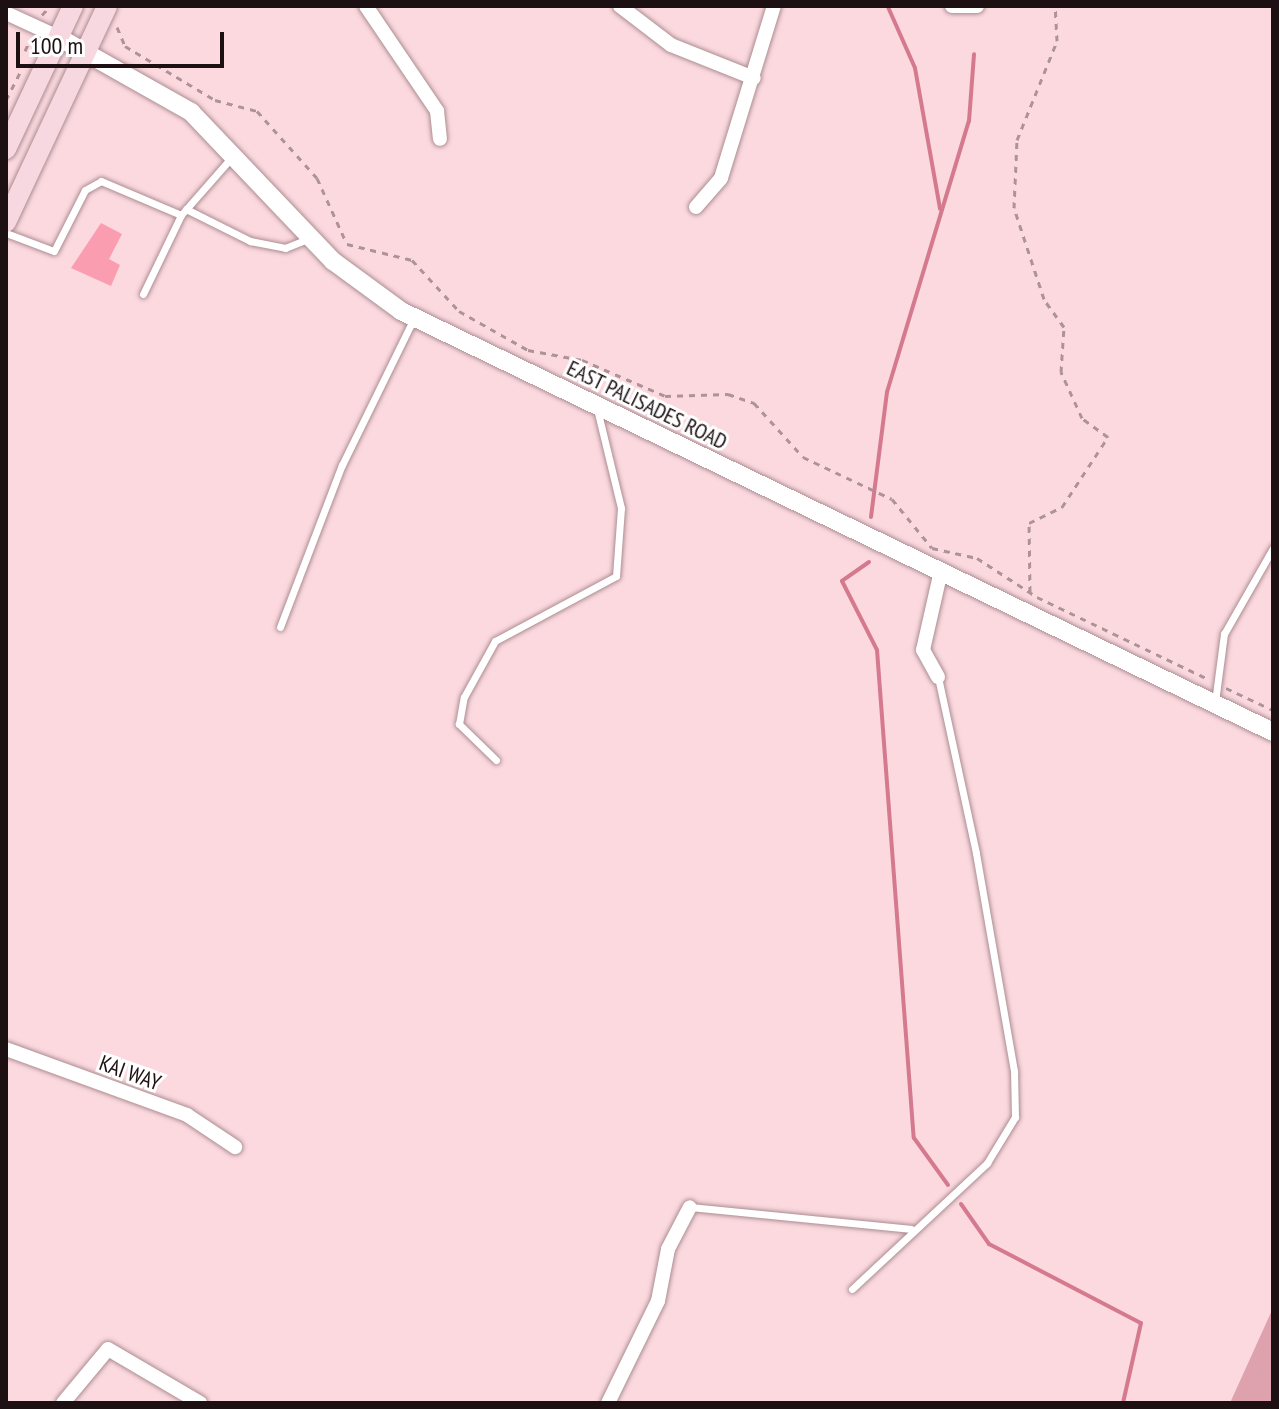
<!DOCTYPE html>
<style>
body{margin:0}
#map{position:relative;width:1279px;height:1409px;overflow:hidden;background:#fbd9df;font-family:"PT Sans Narrow",sans-serif}
div>[style]{position:absolute}
[style*='--x']{left:calc(var(--x)*1px);top:calc(var(--y)*1px);width:calc(var(--w)*1px);rotate:calc(var(--a)*1deg)}
.green>*{inset:0;background:#dda2ad}
.stream>*{height:4px;margin:-2px;padding:0 2px;transform-origin:2px;border-radius:2px;background:#d57a8e}
.building>*{inset:0;background:#fb9db0}
.path>*{height:3px;margin-top:-1.5px;transform-origin:0;background:repeating-linear-gradient(90deg,#ad9398 0 6px,transparent 0 12px)}
.roads{filter:drop-shadow(0 0 2px #ac8d92) drop-shadow(0 0 2px #ac8d92)}
.service>*{height:7px;margin:-3.5px;padding:0 3.5px;transform-origin:3.5px;border-radius:3.5px;background:#fff}
.minor>*{height:14px;margin:-7px;padding:0 7px;transform-origin:7px;border-radius:7px;background:#fff}
.tertiary>*{height:18px;margin:-9px;padding:0 9px;transform-origin:9px;border-radius:9px;background:#fff}
.secondary>*{height:20px;margin:-10px;padding:0 10px;transform-origin:10px;border-radius:10px;background:#f8d8e0}
span{translate:-50% -50%;white-space:nowrap;text-align:center;line-height:1.15;-webkit-text-stroke:6px #fff;paint-order:stroke}
.street-label{font-size:22px;color:#1c1013}
.frame{position:absolute;inset:0;border:8px solid #1c1013;pointer-events:none}
.scale{position:absolute;left:16px;top:32px;width:208px;height:36px;box-sizing:border-box;border:4px solid #1c1013;border-top:0;padding-left:10px;font-size:24px;line-height:28px;white-space:nowrap;color:#1c1013;-webkit-text-stroke:6px #fff;paint-order:stroke}
</style>
<div id="map">
<div class="green">
<div style="clip-path:polygon(1273px 1308px,1273px 1403px,1230px 1403px)"></div>
</div>
<div class="stream">
<div style="--x:888;--y:7;--w:67;--a:66.1"></div>
<div style="--x:915;--y:68;--w:143;--a:79.9"></div>
<div style="--x:871;--y:517;--w:126;--a:-82.7"></div>
<div style="--x:887;--y:392;--w:283;--a:-73.2"></div>
<div style="--x:969;--y:121;--w:67;--a:-85.7"></div>
<div style="--x:869;--y:562;--w:33;--a:145"></div>
<div style="--x:842;--y:581;--w:77;--a:63.1"></div>
<div style="--x:877;--y:650;--w:489;--a:85.7"></div>
<div style="--x:914;--y:1138;--w:58;--a:54.1"></div>
<div style="--x:961;--y:1204;--w:49;--a:55"></div>
<div style="--x:989;--y:1244;--w:171;--a:27.5"></div>
<div style="--x:1141;--y:1323;--w:82;--a:102.7"></div>
</div>
<div class="building">
<div style="clip-path:polygon(101px 223px,122px 234px,109px 259px,120px 265px,111px 286px,71px 268px)"></div>
</div>
<div class="path">
<div style="--x:42;--y:15;--w:12;--a:-48"></div>
<div style="--x:117;--y:27;--w:21;--a:67"></div>
<div style="--x:125;--y:46;--w:105;--a:31"></div>
<div style="--x:215;--y:100;--w:43;--a:14.7"></div>
<div style="--x:257;--y:111;--w:90;--a:48.2"></div>
<div style="--x:317;--y:178;--w:72;--a:65.6"></div>
<div style="--x:347;--y:244;--w:67;--a:13.8"></div>
<div style="--x:412;--y:260;--w:69;--a:47.3"></div>
<div style="--x:459;--y:311;--w:79;--a:29.5"></div>
<div style="--x:528;--y:350;--w:55;--a:10.5"></div>
<div style="--x:582;--y:360;--w:90;--a:23.4"></div>
<div style="--x:665;--y:396;--w:63;--a:-1.8"></div>
<div style="--x:728;--y:394;--w:28;--a:19"></div>
<div style="--x:754;--y:403;--w:73;--a:47.8"></div>
<div style="--x:803;--y:457;--w:98;--a:25.3"></div>
<div style="--x:892;--y:499;--w:63;--a:50.8"></div>
<div style="--x:932;--y:548;--w:46;--a:12.5"></div>
<div style="--x:977;--y:558;--w:72;--a:33"></div>
<div style="--x:1037;--y:597;--w:190;--a:25.6"></div>
<div style="--x:25;--y:51;--w:12;--a:-66"></div>
<div style="--x:6;--y:100;--w:31;--a:-63"></div>
<div style="--x:1030;--y:592;--w:69;--a:-90.8"></div>
<div style="--x:1029;--y:523;--w:37;--a:-26"></div>
<div style="--x:1062;--y:507;--w:84;--a:-56.7"></div>
<div style="--x:1108;--y:437;--w:32;--a:-144"></div>
<div style="--x:1082;--y:418;--w:51;--a:-114.5"></div>
<div style="--x:1061;--y:372;--w:45;--a:-86.2"></div>
<div style="--x:1064;--y:327;--w:34;--a:-126"></div>
<div style="--x:1044;--y:299;--w:96;--a:-108.2"></div>
<div style="--x:1014;--y:208;--w:68;--a:-87.5"></div>
<div style="--x:1017;--y:140;--w:107;--a:-68"></div>
<div style="--x:1057;--y:41;--w:35;--a:-93"></div>
<div style="--x:1226;--y:688;--w:52;--a:25.1"></div>
</div>
<div class="roads">
<div class="service">
<div style="--x:186;--y:209;--w:72;--a:26.6"></div>
<div style="--x:250;--y:241;--w:36;--a:11"></div>
<div style="--x:285;--y:248;--w:27;--a:-22"></div>
<div style="--x:6;--y:233;--w:51;--a:20.6"></div>
<div style="--x:54;--y:251;--w:68;--a:-63.1"></div>
<div style="--x:85;--y:190;--w:18;--a:-29"></div>
<div style="--x:101;--y:181;--w:87;--a:23"></div>
<div style="--x:181;--y:215;--w:77;--a:-48.7"></div>
<div style="--x:143;--y:294;--w:88;--a:-64.3"></div>
<div style="--x:280;--y:627;--w:173;--a:-69.1"></div>
<div style="--x:342;--y:465;--w:161;--a:-63.9"></div>
<div style="--x:1215;--y:702;--w:69;--a:-82.5"></div>
<div style="--x:1224;--y:634;--w:99;--a:-60.3"></div>
<div style="--x:496;--y:760;--w:52;--a:-135.8"></div>
<div style="--x:459;--y:724;--w:27;--a:-80"></div>
<div style="--x:464;--y:697;--w:64;--a:-61"></div>
<div style="--x:495;--y:641;--w:137;--a:-28.2"></div>
<div style="--x:616;--y:576;--w:68;--a:-85.8"></div>
<div style="--x:621;--y:508;--w:102;--a:-103.6"></div>
<div style="--x:691;--y:1207;--w:221;--a:5.7"></div>
<div style="--x:852;--y:1289;--w:185;--a:-43"></div>
<div style="--x:987;--y:1163;--w:54;--a:-58.7"></div>
<div style="--x:1015;--y:1117;--w:46;--a:-91.2"></div>
<div style="--x:1014;--y:1071;--w:221;--a:-99.9"></div>
<div style="--x:976;--y:853;--w:180;--a:-102.2"></div>
</div>
<div class="minor">
<div style="--x:366;--y:6;--w:127;--a:55.9"></div>
<div style="--x:437;--y:111;--w:28;--a:84"></div>
<div style="--x:620;--y:6;--w:64;--a:37.4"></div>
<div style="--x:671;--y:45;--w:89;--a:21.7"></div>
<div style="--x:952;--y:6;--w:25;--a:0"></div>
<div style="--x:6;--y:13;--w:57;--a:24.8"></div>
<div style="--x:696;--y:207;--w:38;--a:-49"></div>
<div style="--x:721;--y:178;--w:180;--a:-72.9"></div>
<div style="--x:938;--y:677;--w:31;--a:-119"></div>
<div style="--x:923;--y:650;--w:77;--a:-77.2"></div>
<div style="--x:6;--y:1049;--w:193;--a:20"></div>
<div style="--x:187;--y:1115;--w:58;--a:33.7"></div>
<div style="--x:63;--y:1403;--w:70;--a:-50.2"></div>
<div style="--x:108;--y:1349;--w:107;--a:30.4"></div>
<div style="--x:608;--y:1403;--w:114;--a:-63.9"></div>
<div style="--x:658;--y:1301;--w:53;--a:-79.1"></div>
<div style="--x:668;--y:1249;--w:47;--a:-62.4"></div>
</div>
<div class="tertiary">
<div style="--x:58;--y:37;--w:153;--a:29.4"></div>
<div style="--x:191;--y:112;--w:206;--a:46.4"></div>
<div style="--x:333;--y:261;--w:84;--a:36.3"></div>
<div style="--x:401;--y:311;--w:968;--a:25.77"></div>
</div>
<div class="secondary">
<div style="--x:6;--y:149;--w:158;--a:-64.9"></div>
<div style="--x:6;--y:222;--w:238;--a:-64.9"></div>
</div>
</div>
<div class="street-label">
<span style="left:647px;top:405px;rotate:26deg">EAST PALISADES ROAD</span>
<span style="left:130px;top:1073px;rotate:20deg">KAI WAY</span>
</div>
<div class="frame"></div>
<div class="scale">100 m</div>
</div>
